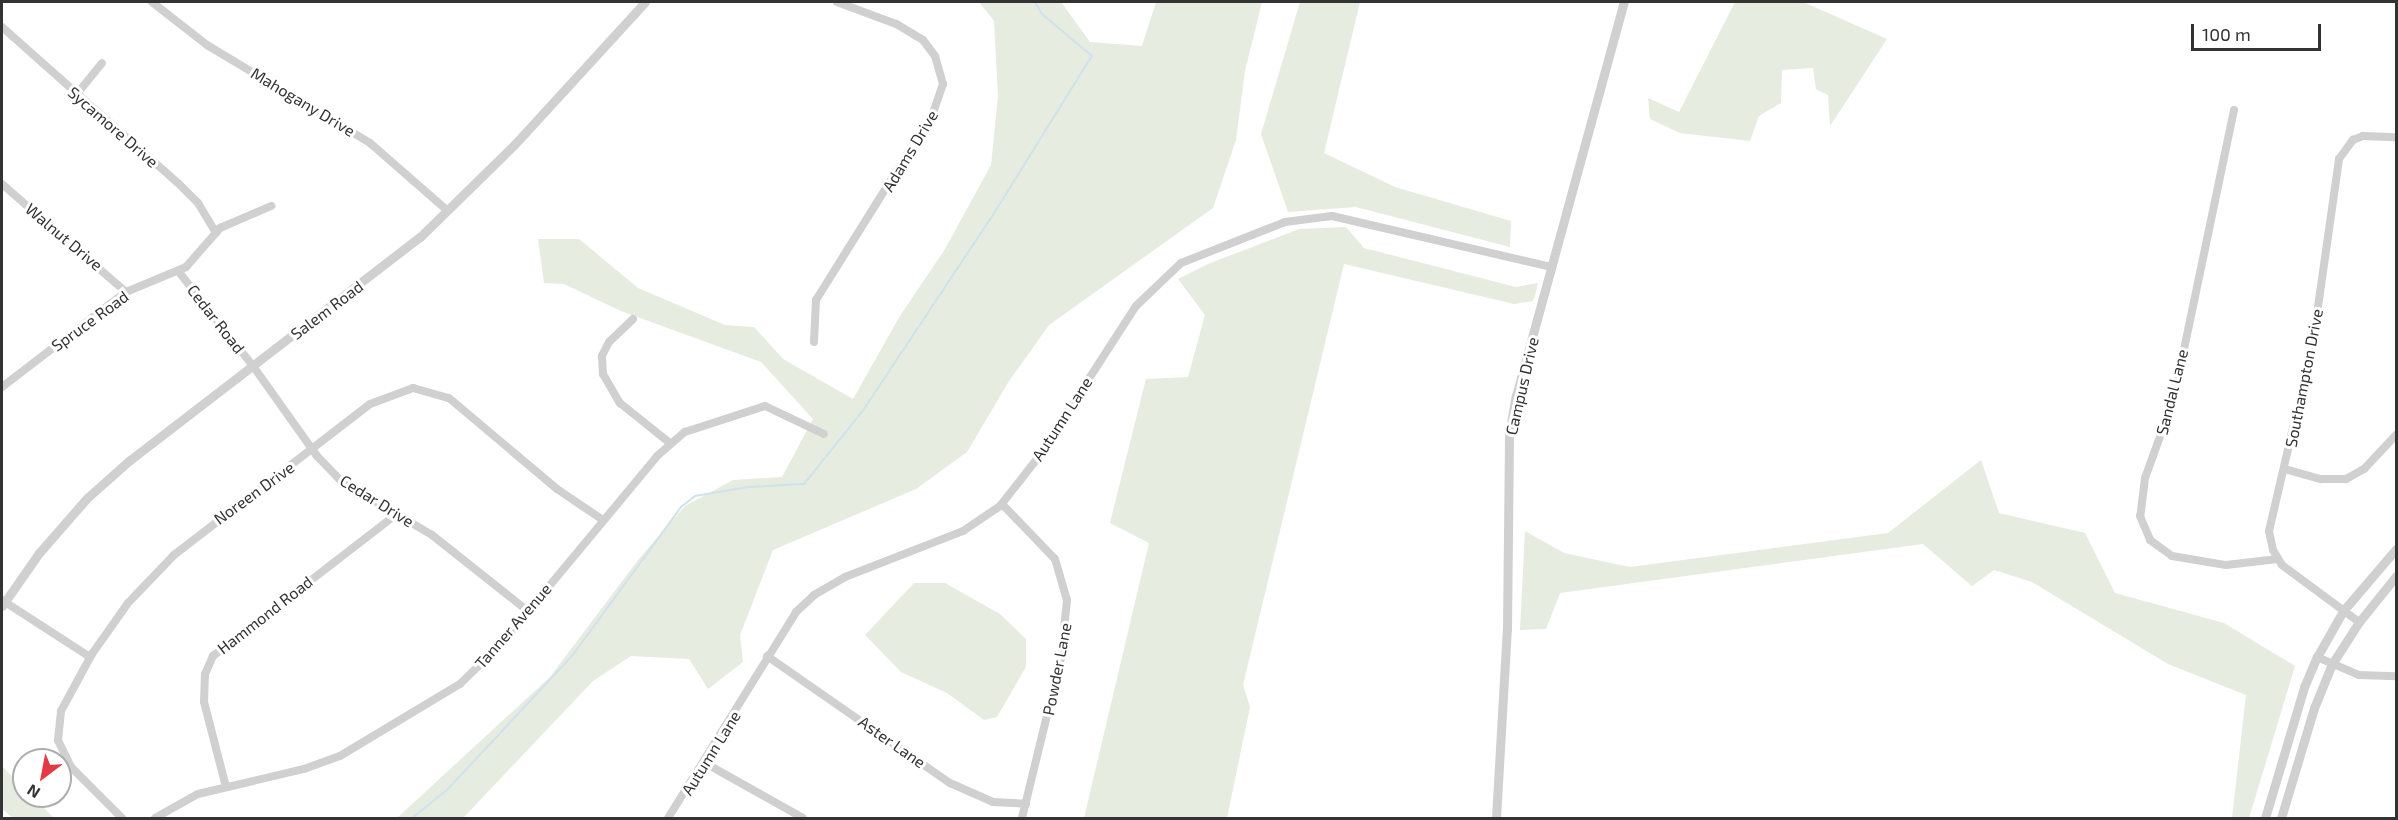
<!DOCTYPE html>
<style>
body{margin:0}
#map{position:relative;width:2398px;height:820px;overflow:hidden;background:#fff;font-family:"Exo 2",sans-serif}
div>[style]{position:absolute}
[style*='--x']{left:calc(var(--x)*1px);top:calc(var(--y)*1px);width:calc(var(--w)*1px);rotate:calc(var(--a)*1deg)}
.green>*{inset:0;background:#e6ecdf}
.stream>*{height:2px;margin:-1px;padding:0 1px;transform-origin:1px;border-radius:1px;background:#cfe2ee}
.minor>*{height:8px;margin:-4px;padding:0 4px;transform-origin:4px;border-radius:4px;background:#d0d0d0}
.tertiary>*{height:9px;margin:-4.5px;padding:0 4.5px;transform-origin:4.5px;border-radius:4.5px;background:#d0d0d0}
span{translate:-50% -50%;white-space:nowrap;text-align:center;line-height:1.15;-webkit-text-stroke:6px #fff;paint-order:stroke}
.street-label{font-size:16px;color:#333}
.frame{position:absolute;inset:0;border:3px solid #333;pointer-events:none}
.north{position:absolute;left:12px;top:748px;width:60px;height:60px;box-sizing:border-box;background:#fff;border:2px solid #adadad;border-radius:50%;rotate:212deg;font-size:16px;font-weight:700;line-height:24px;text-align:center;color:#333}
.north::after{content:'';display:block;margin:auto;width:21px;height:27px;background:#e63946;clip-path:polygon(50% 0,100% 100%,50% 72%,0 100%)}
.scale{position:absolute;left:2191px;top:24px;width:130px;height:27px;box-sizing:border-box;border:3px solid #333;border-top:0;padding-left:8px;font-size:18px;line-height:21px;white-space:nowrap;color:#333;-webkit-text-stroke:4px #fff;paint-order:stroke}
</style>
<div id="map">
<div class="green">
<div style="clip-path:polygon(979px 2px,1061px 2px,1090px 42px,1142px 46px,1156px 2px,1262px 2px,1245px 71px,1236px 140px,1213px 208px,1049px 325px,1009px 381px,967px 452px,916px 489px,773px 550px,740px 635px,743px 662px,708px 689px,689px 659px,631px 656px,593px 681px,463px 818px,397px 818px,550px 677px,638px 560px,685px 506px,733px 480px,782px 477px,813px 419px,761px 362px,621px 311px,564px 284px,544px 283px,538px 239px,579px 239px,638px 288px,725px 325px,754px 327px,783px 359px,853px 399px,900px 316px,945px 249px,991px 165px,998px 96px,994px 21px)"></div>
<div style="clip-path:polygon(1300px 2px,1360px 2px,1324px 153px,1395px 187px,1511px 221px,1510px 247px,1356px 207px,1288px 212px,1261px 134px)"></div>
<div style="clip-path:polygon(1735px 2px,1803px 2px,1887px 39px,1830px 126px,1828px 95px,1816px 89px,1813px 68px,1782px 70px,1781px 103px,1759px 116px,1750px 141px,1680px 133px,1650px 119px,1648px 98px,1679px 112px)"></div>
<div style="clip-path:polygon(1346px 227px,1364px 248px,1516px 287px,1538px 283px,1535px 295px,1533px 301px,1514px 304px,1344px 264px,1243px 685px,1250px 707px,1227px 818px,1084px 818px,1149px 543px,1110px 523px,1146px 379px,1188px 377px,1205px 315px,1178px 279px,1208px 264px,1299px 229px)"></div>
<div style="clip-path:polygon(1981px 460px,1999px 513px,2085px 533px,2115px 593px,2224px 623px,2295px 666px,2249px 818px,2232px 818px,2246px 695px,2168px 664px,2032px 582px,1994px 570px,1972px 586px,1923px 544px,1560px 593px,1546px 629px,1520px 630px,1525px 531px,1564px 553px,1630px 567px,1888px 533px)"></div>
<div style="clip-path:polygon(914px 583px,945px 583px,1000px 614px,1026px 639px,1026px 667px,997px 717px,984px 720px,947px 693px,901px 672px,865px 635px)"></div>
<div style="clip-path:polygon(2px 766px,24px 788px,24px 796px,32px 796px,54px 818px,13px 818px,2px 809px)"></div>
</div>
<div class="stream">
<div style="--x:412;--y:818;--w:45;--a:-38.7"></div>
<div style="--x:447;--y:790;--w:183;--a:-47"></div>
<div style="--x:572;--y:656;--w:185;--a:-53.8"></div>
<div style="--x:681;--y:507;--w:18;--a:-38"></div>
<div style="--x:695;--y:496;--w:54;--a:-9.6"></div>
<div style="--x:748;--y:487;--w:56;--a:-3.1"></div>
<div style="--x:804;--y:484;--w:96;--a:-51.3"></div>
<div style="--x:864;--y:409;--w:229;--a:-56.4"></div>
<div style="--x:991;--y:218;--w:191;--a:-58.1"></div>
<div style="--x:1092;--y:56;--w:65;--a:-140"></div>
<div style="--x:1042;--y:14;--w:14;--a:-120"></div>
</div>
<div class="minor">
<div style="--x:152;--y:2;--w:70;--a:38"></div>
<div style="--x:207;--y:45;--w:190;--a:31"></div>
<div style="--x:370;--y:143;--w:103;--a:41.1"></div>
<div style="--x:2;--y:27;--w:237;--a:41.6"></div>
<div style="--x:179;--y:184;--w:27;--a:45"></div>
<div style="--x:198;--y:203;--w:35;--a:59"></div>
<div style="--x:76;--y:95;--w:41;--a:-50.9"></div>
<div style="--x:2234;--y:110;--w:294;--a:101.8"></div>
<div style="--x:2174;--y:398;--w:85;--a:109.9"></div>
<div style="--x:2145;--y:478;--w:38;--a:97"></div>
<div style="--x:2140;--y:516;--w:26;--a:67"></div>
<div style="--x:2150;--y:540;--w:27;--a:36"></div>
<div style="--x:2172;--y:556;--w:55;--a:9.5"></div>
<div style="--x:2226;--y:565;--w:52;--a:-6.6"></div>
<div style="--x:2;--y:184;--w:164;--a:41.1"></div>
<div style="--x:179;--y:272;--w:120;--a:51.8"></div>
<div style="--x:253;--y:366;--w:110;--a:54.6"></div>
<div style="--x:317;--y:456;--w:35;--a:46"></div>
<div style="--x:341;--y:481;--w:106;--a:30.7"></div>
<div style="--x:432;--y:535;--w:122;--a:38.4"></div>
<div style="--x:633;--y:319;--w:33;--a:136"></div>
<div style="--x:609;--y:342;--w:16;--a:117"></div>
<div style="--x:602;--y:356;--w:18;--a:87"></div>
<div style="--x:603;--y:374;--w:34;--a:60"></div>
<div style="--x:620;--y:403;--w:64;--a:38.7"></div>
<div style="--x:814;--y:342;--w:42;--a:-87.3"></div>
<div style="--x:816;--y:300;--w:221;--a:-58"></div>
<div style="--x:933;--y:113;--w:31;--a:-71"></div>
<div style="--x:943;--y:84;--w:29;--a:-106"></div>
<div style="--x:935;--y:56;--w:20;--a:-127"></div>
<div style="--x:923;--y:40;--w:31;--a:-149"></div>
<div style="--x:896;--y:24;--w:63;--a:-159.6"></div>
<div style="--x:2;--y:387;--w:156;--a:-37.5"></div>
<div style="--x:126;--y:292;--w:65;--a:-22.6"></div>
<div style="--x:186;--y:267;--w:52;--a:-48.9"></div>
<div style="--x:220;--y:228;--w:56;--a:-23.3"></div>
<div style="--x:2285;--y:469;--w:37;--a:16"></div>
<div style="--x:2321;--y:479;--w:25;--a:0"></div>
<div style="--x:2346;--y:479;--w:21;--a:-29"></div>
<div style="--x:2364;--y:469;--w:47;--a:-46.7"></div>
<div style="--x:1002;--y:504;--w:76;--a:46.1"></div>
<div style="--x:1055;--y:559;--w:43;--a:73.7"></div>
<div style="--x:1067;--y:600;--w:58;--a:95.9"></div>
<div style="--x:1061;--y:658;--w:165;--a:103.7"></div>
<div style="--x:2;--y:600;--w:105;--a:32.9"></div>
<div style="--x:2359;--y:622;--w:96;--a:-143.5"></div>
<div style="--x:2282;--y:565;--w:17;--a:-121"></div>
<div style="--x:2273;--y:550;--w:19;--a:-102"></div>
<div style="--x:2269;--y:531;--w:194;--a:-76.9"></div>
<div style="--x:2313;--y:342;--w:185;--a:-81.9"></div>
<div style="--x:2339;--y:159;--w:24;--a:-54"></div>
<div style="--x:2353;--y:140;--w:11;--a:-22"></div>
<div style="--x:2363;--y:136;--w:33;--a:2"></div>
<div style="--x:767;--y:656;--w:223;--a:34.8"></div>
<div style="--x:950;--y:783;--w:47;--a:23.8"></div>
<div style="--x:993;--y:802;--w:33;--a:3"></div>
<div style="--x:2317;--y:657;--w:46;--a:23.2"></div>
<div style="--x:2359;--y:675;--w:37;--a:2"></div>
<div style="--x:705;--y:763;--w:112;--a:29.3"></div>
<div style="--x:226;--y:787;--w:88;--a:-104.5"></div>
<div style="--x:204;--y:702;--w:28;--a:-88"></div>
<div style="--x:205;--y:674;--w:20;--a:-66"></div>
<div style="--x:213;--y:656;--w:232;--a:-37.7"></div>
<div style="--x:122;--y:818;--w:72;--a:-135"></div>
<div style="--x:71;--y:767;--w:30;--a:-116"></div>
<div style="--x:58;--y:740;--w:29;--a:-84"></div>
<div style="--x:61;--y:711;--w:65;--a:-61.5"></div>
<div style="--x:92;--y:654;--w:62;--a:-54.8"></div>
<div style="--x:128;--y:603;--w:66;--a:-46.2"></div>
<div style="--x:174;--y:555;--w:247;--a:-37.6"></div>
<div style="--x:370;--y:404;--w:46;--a:-20.4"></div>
<div style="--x:413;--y:388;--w:37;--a:16"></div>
<div style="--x:449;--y:398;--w:141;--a:40.1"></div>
<div style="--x:557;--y:489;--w:55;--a:34"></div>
<div style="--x:155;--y:818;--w:49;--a:-29.2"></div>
<div style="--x:198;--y:794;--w:109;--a:-13.3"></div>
<div style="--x:304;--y:769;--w:38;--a:-20"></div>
<div style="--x:340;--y:756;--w:140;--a:-31"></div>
<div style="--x:460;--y:684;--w:59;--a:-44.3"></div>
<div style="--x:502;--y:643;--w:243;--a:-50.3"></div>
<div style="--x:657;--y:456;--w:37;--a:-41"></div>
<div style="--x:685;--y:432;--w:84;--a:-18"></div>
<div style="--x:765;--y:406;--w:65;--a:25.4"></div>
<div style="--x:668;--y:818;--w:243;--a:-58.1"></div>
<div style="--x:796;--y:612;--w:25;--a:-43"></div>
<div style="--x:814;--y:595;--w:36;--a:-30"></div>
<div style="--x:845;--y:577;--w:127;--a:-21.3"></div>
<div style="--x:963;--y:531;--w:45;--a:-34"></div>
<div style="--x:1000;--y:506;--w:60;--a:-51.8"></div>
<div style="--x:1037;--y:459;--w:182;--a:-57.1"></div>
<div style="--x:1136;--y:306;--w:62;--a:-43.7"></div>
<div style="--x:1181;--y:263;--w:112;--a:-21.5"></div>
<div style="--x:1285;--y:222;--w:47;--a:-7.3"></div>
<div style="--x:1332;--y:216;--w:226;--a:13.1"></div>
</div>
<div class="tertiary">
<div style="--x:2;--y:606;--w:65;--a:-55.1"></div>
<div style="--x:39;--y:553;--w:73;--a:-48.9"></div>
<div style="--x:87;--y:498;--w:57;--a:-41.5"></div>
<div style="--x:130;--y:460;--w:366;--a:-37.6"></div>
<div style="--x:420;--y:237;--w:132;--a:-44.4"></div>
<div style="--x:514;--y:145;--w:194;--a:-47.5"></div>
<div style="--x:1496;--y:818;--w:189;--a:-86.7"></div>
<div style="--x:1507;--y:629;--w:195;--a:-89.4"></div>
<div style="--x:1509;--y:434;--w:39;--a:-80"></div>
<div style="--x:1516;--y:396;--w:409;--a:-74.7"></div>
<div style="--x:2265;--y:818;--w:137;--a:-73.4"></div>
<div style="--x:2304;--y:687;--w:33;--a:-67"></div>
<div style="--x:2317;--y:657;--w:53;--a:-60.5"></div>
<div style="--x:2343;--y:611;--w:82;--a:-49.5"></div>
<div style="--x:2281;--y:818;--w:115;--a:-73.3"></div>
<div style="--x:2314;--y:708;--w:48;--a:-67.8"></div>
<div style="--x:2332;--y:664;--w:50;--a:-57.3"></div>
<div style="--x:2359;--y:622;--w:59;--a:-51.2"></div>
</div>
<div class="street-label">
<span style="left:303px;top:102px;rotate:31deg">Mahogany Drive</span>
<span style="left:113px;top:127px;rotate:41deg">Sycamore Drive</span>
<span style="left:910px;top:151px;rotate:-59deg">Adams Drive</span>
<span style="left:64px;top:237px;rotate:40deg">Walnut Drive</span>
<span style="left:327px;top:310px;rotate:-37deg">Salem Road</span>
<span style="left:216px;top:319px;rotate:52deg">Cedar Road</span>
<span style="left:90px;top:321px;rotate:-36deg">Spruce Road</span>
<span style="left:2304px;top:378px;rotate:-79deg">Southampton Drive</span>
<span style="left:1522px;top:386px;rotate:-77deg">Campus Drive</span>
<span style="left:2172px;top:392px;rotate:-76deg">Sandal Lane</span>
<span style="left:1062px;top:419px;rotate:-57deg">Autumn Lane</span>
<span style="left:254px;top:493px;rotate:-36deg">Noreen Drive</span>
<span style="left:377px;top:501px;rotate:32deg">Cedar Drive</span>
<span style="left:265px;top:615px;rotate:-38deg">Hammond Road</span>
<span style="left:513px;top:626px;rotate:-49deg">Tanner Avenue</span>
<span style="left:1057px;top:669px;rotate:-79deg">Powder Lane</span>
<span style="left:892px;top:742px;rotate:35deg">Aster Lane</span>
<span style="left:711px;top:753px;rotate:-58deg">Autumn Lane</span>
</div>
<div class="frame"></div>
<div class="north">N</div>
<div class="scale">100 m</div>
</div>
